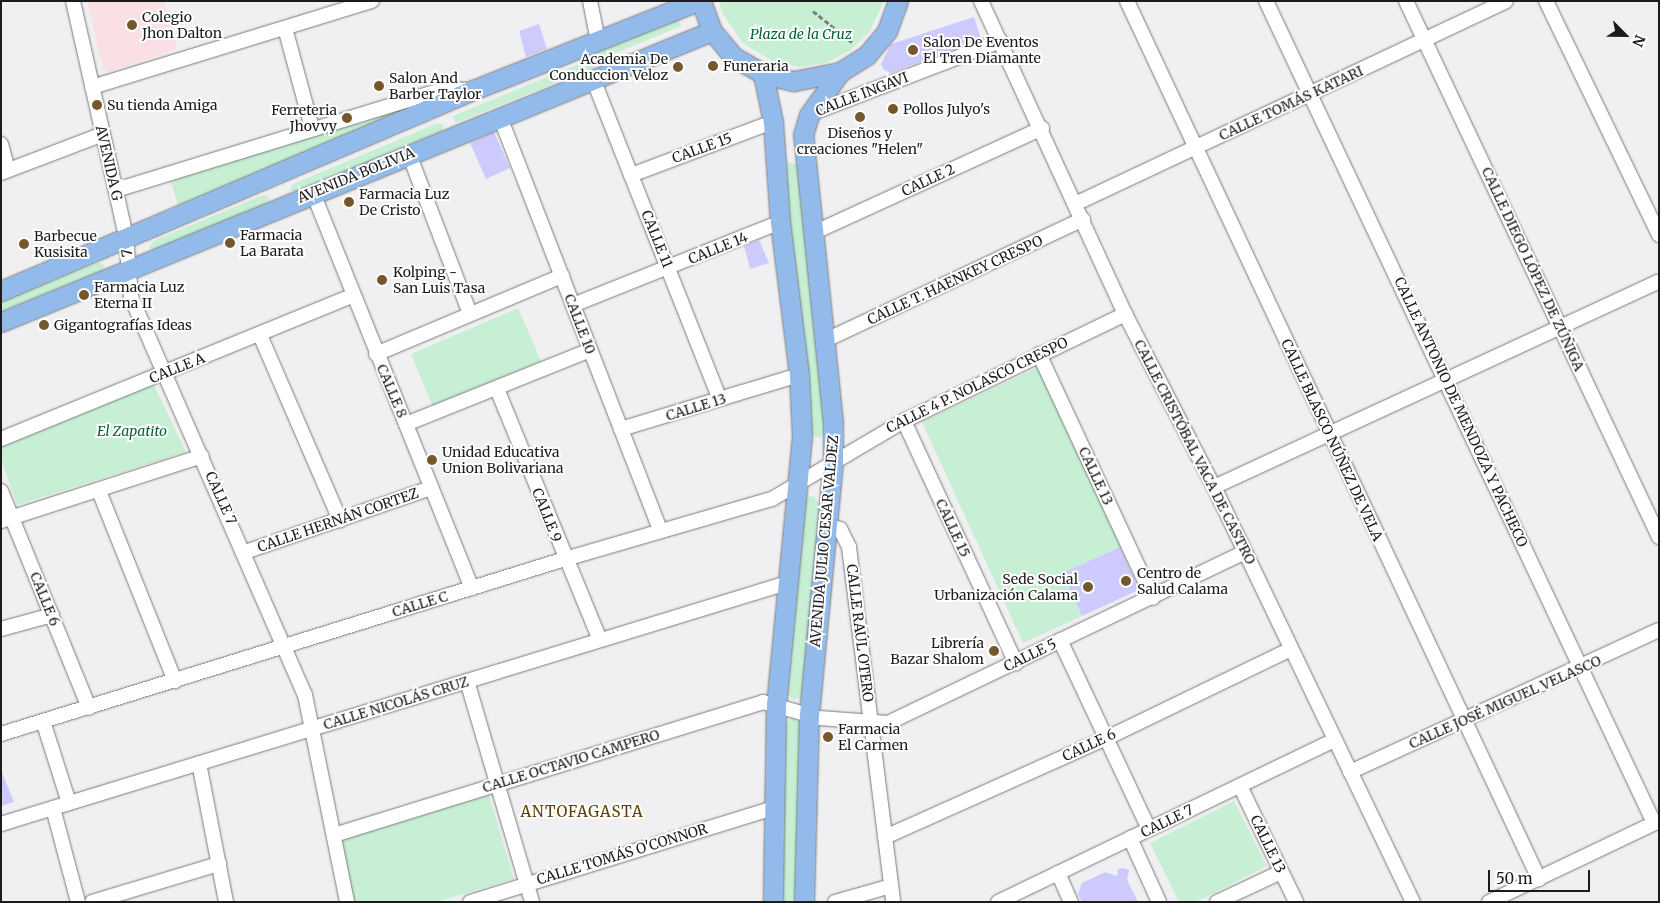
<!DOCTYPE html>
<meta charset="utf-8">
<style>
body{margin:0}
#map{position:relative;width:1660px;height:903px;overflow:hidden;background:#f0f0f3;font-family:Merriweather,serif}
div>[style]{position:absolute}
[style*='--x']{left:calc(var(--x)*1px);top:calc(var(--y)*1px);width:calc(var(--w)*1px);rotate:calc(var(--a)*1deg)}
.education>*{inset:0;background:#fadfe4}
.green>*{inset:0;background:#c6efd4}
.building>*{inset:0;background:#cdcbfe}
.path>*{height:2.5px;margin-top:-1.25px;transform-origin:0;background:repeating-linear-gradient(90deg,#7d7d7f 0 5px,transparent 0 7.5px)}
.roads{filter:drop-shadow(0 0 1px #7a7a7c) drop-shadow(0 0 1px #7a7a7c)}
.minor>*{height:14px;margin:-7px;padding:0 7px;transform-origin:7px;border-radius:7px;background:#fff}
.major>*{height:19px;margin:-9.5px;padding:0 9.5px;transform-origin:9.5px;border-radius:9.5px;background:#92bbec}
.dots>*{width:14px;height:14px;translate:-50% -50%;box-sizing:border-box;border:2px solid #fff;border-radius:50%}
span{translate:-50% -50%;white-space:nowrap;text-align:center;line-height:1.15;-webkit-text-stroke:4px #fff;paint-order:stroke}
.poi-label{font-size:14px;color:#1b1b1c}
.left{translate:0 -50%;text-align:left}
.right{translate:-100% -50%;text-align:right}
.park-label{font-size:14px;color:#005e37;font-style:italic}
.street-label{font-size:14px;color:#1b1b1c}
.neighbourhood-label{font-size:15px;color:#5e3f05;letter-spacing:1px}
.frame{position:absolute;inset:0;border:2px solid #1b1b1c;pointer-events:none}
.north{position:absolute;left:1600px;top:10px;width:50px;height:50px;-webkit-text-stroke:4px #fff;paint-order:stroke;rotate:113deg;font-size:14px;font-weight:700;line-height:20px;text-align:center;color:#1b1b1c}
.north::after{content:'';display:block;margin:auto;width:18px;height:22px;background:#1b1b1c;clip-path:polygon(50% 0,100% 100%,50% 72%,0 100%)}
.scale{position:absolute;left:1488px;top:870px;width:102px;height:22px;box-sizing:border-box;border:2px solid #1b1b1c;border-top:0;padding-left:6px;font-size:15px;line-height:18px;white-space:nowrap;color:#1b1b1c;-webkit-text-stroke:4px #fff;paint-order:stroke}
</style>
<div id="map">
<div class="education">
<div style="clip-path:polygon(87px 1px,164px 1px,177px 49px,108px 72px,103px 68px)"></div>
</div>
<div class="green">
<div style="clip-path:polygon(719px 1px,884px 1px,870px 31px,851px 50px,826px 63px,799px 67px,772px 61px,744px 44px,722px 13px)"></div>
<div style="clip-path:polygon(678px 18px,681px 26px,599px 60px,596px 53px)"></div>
<div style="clip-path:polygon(591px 59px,595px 67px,455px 123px,453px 116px)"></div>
<div style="clip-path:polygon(439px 95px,435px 101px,178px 205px,170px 179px)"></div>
<div style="clip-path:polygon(438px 123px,444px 125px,442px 131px,296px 192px,290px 190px,293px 184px)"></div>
<div style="clip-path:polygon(786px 161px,798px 165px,826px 431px,820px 438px,809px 434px,782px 165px)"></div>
<div style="clip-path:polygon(263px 195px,269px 197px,267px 203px,156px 250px,149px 248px,153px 241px)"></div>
<div style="clip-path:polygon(99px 262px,105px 266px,102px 271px,1px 311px,1px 302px)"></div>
<div style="clip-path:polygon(518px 308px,541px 361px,433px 407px,411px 354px)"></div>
<div style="clip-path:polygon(1041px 366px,1124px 545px,1062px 573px,1082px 616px,1023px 643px,922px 422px)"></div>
<div style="clip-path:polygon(153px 383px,186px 452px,17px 505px,1px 459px,1px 447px)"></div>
<div style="clip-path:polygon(813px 496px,821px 505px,803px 696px,794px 700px,788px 695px,803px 506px,807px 497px)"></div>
<div style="clip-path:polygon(793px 717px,801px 724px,798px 899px,785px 902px,781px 899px,784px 725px)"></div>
<div style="clip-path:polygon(489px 795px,514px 879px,436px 902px,351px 902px,338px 840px)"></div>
<div style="clip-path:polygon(1234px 801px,1267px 866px,1196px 902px,1179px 902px,1150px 843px)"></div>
</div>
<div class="building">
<div style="clip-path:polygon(974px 17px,981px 39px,891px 73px,884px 70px,881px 64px,891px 44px)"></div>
<div style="clip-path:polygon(539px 24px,547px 49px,526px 57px,519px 31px)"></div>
<div style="clip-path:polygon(494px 132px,510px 168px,486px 179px,470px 143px)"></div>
<div style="clip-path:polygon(759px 240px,769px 263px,750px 269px,744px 246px)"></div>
<div style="clip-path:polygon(1120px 547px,1139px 590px,1082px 616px,1062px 573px)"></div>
<div style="clip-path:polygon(1px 770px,14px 802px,1px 806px)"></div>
<div style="clip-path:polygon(1123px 868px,1129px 870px,1127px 880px,1138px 902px,1082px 902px,1078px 894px,1082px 883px,1105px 872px,1117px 876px,1118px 869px)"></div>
</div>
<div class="path">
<div style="--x:813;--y:11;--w:50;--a:38.5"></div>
</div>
<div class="roads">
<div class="minor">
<div style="--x:73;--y:1;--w:241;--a:77.3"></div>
<div style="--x:126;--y:236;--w:61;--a:85.3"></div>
<div style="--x:131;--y:297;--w:434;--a:66.4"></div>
<div style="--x:305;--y:695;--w:211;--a:78.5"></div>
<div style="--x:590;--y:1;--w:41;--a:78.7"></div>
<div style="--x:981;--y:1;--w:345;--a:65.3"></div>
<div style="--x:1125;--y:314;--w:195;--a:62.8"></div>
<div style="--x:1214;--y:487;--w:460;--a:64.4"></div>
<div style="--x:1127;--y:1;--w:970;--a:64.86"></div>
<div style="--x:1266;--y:1;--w:909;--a:64.73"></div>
<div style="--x:1406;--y:1;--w:593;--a:64.73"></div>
<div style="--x:1546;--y:1;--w:260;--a:64.2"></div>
<div style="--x:285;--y:28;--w:104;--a:74.9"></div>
<div style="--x:593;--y:79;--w:344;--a:68.4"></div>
<div style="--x:92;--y:87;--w:293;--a:-17.1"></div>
<div style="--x:810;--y:114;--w:204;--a:-21"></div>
<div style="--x:500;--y:117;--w:443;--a:68.8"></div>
<div style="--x:1;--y:144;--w:27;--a:75"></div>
<div style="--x:409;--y:154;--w:171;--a:69.1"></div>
<div style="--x:1;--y:173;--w:109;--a:-20.9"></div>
<div style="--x:631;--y:175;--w:152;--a:-20.5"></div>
<div style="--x:116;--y:190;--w:343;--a:-17.1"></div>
<div style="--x:444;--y:89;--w:27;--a:2"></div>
<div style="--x:313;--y:193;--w:426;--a:68.1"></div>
<div style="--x:1075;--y:204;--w:476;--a:-25.2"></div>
<div style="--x:813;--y:233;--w:252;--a:-24.6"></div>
<div style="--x:573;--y:305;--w:223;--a:-21.8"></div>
<div style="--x:260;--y:335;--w:202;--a:66.6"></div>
<div style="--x:826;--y:340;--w:284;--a:-25.2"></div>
<div style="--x:376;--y:354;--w:202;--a:-22.8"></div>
<div style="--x:1039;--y:354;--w:269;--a:65"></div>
<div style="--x:497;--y:389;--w:271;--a:67.7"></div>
<div style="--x:904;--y:421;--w:267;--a:65.2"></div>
<div style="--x:406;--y:424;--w:198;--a:-21.9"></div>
<div style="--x:621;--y:429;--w:186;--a:-16.9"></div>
<div style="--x:1;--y:439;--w:379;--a:-22.2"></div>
<div style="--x:1214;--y:487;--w:490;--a:-24.8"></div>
<div style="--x:1;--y:491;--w:234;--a:67.9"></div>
<div style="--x:99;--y:491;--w:205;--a:68.2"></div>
<div style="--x:1;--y:521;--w:211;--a:-17.9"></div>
<div style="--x:827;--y:525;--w:14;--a:17"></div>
<div style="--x:840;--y:529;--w:20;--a:63"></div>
<div style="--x:849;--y:547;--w:358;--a:82.9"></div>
<div style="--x:245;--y:552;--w:197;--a:-19"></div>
<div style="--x:1;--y:629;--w:53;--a:-15.4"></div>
<div style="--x:1060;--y:640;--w:209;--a:64.8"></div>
<div style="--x:467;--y:681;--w:230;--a:73.6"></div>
<div style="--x:43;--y:721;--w:86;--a:72.4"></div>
<div style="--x:1;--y:734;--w:591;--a:-17.24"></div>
<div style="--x:565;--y:559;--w:216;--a:-16.2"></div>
<div style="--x:772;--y:499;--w:153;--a:-30.6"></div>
<div style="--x:904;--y:421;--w:246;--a:-25.8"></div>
<div style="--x:199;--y:763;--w:142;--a:79"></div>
<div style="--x:1350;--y:772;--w:340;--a:-24.7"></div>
<div style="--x:1240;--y:786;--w:129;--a:64.2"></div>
<div style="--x:53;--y:808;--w:97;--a:75.1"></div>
<div style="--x:1;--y:824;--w:825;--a:-17.05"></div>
<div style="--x:334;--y:835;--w:449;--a:-17.2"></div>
<div style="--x:763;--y:702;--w:58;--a:15.9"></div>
<div style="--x:819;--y:718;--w:69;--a:4.1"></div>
<div style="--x:888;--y:723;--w:396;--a:-25.6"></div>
<div style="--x:885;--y:837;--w:245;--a:-24.1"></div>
<div style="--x:1109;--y:737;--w:202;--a:-25.8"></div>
<div style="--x:1130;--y:838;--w:70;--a:65.6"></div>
<div style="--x:1058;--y:873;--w:32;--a:66"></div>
<div style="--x:92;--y:902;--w:133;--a:-16.7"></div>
<div style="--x:470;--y:902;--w:318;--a:-17.2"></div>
<div style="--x:835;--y:902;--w:58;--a:-15.9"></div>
<div style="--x:998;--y:902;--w:374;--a:-25.7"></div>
<div style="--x:1217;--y:902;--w:71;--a:-25.1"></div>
<div style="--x:1489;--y:902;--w:188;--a:-25.5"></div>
</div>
<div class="major">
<div style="--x:701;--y:1;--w:32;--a:70"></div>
<div style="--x:712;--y:31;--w:34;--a:50"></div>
<div style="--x:734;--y:57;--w:34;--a:30"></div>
<div style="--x:763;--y:74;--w:32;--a:13"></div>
<div style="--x:794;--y:81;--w:47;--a:-11.1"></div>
<div style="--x:840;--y:72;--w:32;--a:-32"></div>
<div style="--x:867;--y:55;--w:31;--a:-50"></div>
<div style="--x:887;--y:31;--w:32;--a:-70"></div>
<div style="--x:763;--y:74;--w:49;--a:78.2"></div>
<div style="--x:773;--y:122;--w:100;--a:86"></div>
<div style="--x:780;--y:222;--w:154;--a:82.9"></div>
<div style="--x:799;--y:375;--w:61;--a:87.2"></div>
<div style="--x:802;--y:436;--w:269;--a:95.5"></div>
<div style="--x:776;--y:704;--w:198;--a:90.9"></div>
<div style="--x:1;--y:291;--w:513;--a:-23.07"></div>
<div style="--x:473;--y:90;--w:242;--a:-21.6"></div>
<div style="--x:1;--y:322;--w:768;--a:-22.26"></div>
<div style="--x:804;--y:902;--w:187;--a:-88.5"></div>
<div style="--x:809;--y:715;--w:254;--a:-84.6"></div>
<div style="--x:833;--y:462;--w:39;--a:-90"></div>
<div style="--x:833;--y:423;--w:290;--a:-95.9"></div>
<div style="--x:803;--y:135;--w:21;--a:-73"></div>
<div style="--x:809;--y:115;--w:53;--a:-54.2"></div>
</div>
</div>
<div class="dots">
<div style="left:132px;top:25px;background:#75572b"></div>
<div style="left:913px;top:50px;background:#75572b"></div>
<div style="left:713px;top:66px;background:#75572b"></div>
<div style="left:678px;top:67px;background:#75572b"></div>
<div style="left:379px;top:86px;background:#75572b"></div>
<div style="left:97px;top:105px;background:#75572b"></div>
<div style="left:893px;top:109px;background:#75572b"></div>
<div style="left:860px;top:117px;background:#75572b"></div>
<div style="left:347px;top:118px;background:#75572b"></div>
<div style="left:349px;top:202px;background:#75572b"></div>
<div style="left:230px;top:243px;background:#75572b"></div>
<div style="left:24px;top:244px;background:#75572b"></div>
<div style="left:382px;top:280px;background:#75572b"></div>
<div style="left:84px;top:295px;background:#75572b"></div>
<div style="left:44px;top:325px;background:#75572b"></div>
<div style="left:432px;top:460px;background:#75572b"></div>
<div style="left:1126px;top:581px;background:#75572b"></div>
<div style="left:1088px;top:587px;background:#75572b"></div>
<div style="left:994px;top:651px;background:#75572b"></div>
<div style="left:828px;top:737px;background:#75572b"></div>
</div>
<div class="poi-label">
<span class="left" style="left:142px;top:25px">Colegio<br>Jhon Dalton</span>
<span class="left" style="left:923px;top:50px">Salon De Eventos<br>El Tren Diamante</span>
<span class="right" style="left:668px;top:67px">Academia De<br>Conduccion Veloz</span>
<span class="left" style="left:723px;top:66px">Funeraria</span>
<span class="left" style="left:389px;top:86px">Salon And<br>Barber Taylor</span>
<span class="left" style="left:107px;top:105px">Su tienda Amiga</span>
<span class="left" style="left:903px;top:109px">Pollos Julyo's</span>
<span class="right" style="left:337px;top:118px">Ferreteria<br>Jhovvy</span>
<span style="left:860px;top:141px">Diseños y<br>creaciones "Helen"</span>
<span class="left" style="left:359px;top:202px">Farmacia Luz<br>De Cristo</span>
<span class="left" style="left:240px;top:243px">Farmacia<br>La Barata</span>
<span class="left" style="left:34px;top:244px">Barbecue<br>Kusisita</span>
<span class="left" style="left:393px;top:280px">Kolping -<br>San Luis Tasa</span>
<span class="left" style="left:94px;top:295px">Farmacia Luz<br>Eterna II</span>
<span class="left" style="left:54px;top:325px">Gigantografías Ideas</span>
<span class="left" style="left:442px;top:460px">Unidad Educativa<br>Union Bolivariana</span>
<span class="left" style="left:1137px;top:581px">Centro de<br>Salud Calama</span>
<span class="right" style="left:1078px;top:587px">Sede Social<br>Urbanización Calama</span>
<span class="right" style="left:984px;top:651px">Librería<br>Bazar Shalom</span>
<span class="left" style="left:838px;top:737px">Farmacia<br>El Carmen</span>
</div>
<div class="park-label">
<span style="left:801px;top:34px">Plaza de la Cruz</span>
<span style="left:132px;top:431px">El Zapatito</span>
</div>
<div class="street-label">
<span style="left:862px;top:94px;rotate:-21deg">CALLE INGAVI</span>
<span style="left:1291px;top:103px;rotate:-25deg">CALLE TOMÁS KATARI</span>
<span style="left:702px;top:148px;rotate:-20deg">CALLE 15</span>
<span style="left:109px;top:163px;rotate:77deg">AVENIDA G</span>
<span style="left:356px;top:175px;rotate:-22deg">AVENIDA BOLIVIA</span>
<span style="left:928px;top:180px;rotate:-25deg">CALLE 2</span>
<span style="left:657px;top:239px;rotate:68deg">CALLE 11</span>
<span style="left:718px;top:248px;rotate:-22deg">CALLE 14</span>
<span style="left:127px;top:253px;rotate:-96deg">7</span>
<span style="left:1533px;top:269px;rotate:65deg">CALLE DIEGO LÓPEZ DE ZÚÑIGA</span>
<span style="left:955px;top:280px;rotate:-25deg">CALLE T. HAENKEY CRESPO</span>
<span style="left:580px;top:324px;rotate:69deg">CALLE 10</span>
<span style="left:177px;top:368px;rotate:-22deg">CALLE A</span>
<span style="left:977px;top:385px;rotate:-26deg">CALLE 4 P. NOLASCO CRESPO</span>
<span style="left:392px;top:391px;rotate:67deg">CALLE 8</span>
<span style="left:696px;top:407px;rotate:-17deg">CALLE 13</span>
<span style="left:1461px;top:412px;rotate:65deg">CALLE ANTONIO DE MENDOZA Y PACHECO</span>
<span style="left:1332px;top:440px;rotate:65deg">CALLE BLASCO NÚÑEZ DE VELA</span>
<span style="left:1195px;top:452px;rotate:63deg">CALLE CRISTÓBAL VACA DE CASTRO</span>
<span style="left:1096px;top:476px;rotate:65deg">CALLE 13</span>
<span style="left:221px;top:498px;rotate:66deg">CALLE 7</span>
<span style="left:547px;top:515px;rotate:68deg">CALLE 9</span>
<span style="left:338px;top:520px;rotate:-19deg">CALLE HERNÁN CORTEZ</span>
<span style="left:953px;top:528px;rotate:65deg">CALLE 15</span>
<span style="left:824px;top:541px;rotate:-85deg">AVENIDA JULIO CESAR VALDEZ</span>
<span style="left:45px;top:599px;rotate:68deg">CALLE 6</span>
<span style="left:420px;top:604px;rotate:-17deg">CALLE C</span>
<span style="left:860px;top:633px;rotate:83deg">CALLE RAÚL OTERO</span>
<span style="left:1030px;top:655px;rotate:-26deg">CALLE 5</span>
<span style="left:1505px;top:702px;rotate:-24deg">CALLE JOSÉ MIGUEL VELASCO</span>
<span style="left:396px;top:703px;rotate:-17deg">CALLE NICOLÁS CRUZ</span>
<span style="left:1089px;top:745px;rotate:-25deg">CALLE 6</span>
<span style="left:571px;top:761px;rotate:-17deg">CALLE OCTAVIO CAMPERO</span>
<span style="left:1167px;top:821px;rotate:-26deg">CALLE 7</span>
<span style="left:1268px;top:844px;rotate:64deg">CALLE 13</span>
<span style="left:622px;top:854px;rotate:-17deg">CALLE TOMÁS O'CONNOR</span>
</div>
<div class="neighbourhood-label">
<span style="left:582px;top:812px">ANTOFAGASTA</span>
</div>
<div class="frame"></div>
<div class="north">N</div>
<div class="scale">50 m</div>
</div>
